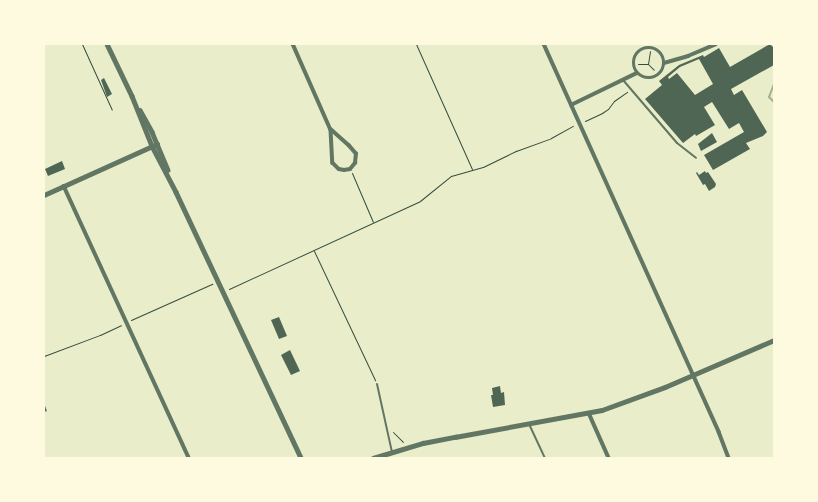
<!DOCTYPE html>
<style>
body{margin:0}
#map{position:relative;width:818px;height:502px;overflow:hidden;background:#e9edc9;font-family:"PT Sans Narrow",sans-serif}
div>[style]{position:absolute}
[style*='--x']{left:calc(var(--x)*1px);top:calc(var(--y)*1px);width:calc(var(--w)*1px);rotate:calc(var(--a)*1deg)}
.stream>*{height:2px;margin:-1px;padding:0 1px;transform-origin:1px;border-radius:1px;background:#a3b18a}
.building>*{inset:0;background:#4f6655}
.path>*{height:1px;margin:-0.5px;padding:0 0.5px;transform-origin:0.5px;border-radius:0.5px;background:#344e41}
.service>*{height:2px;margin:-1px;padding:0 1px;transform-origin:1px;border-radius:1px;background:#617663}
.minor>*{height:3.5px;margin:-1.75px;padding:0 1.75px;transform-origin:1.75px;border-radius:1.75px;background:#617663}
.minor>.ring{margin:-1.75px;padding:0;box-sizing:content-box;background:none;border:3.5px solid #617663;border-radius:50%}
.tertiary>*{height:4.5px;margin:-2.25px;padding:0 2.25px;transform-origin:2.25px;border-radius:2.25px;background:#617663}
span{translate:-50% -50%;white-space:nowrap;text-align:center;line-height:1.15;-webkit-text-stroke:3px #fefae0;paint-order:stroke}
.frame{position:absolute;inset:0;border:45px solid #fefae0;pointer-events:none}
</style>
<div id="map">
<div class="stream">
<div style="--x:774;--y:84;--w:14;--a:111"></div>
<div style="--x:769;--y:97;--w:7;--a:45"></div>
</div>
<div class="building">
<div style="clip-path:polygon(evenodd,770px 44px,774px 48px,774px 65px,731px 89px,734px 95px,742px 90px,767px 132px,763px 136px,746px 143px,750px 149px,713px 170px,704px 155px,744px 132px,739px 123px,729px 129px,712px 102px,704px 107px,715px 125px,696px 136px,695px 134px,683px 143px,645px 99px,662px 85px,659px 81px,679px 65px,703px 55px,704px 57px,719px 48px,730px 67px,770px 44px,699px 59px,713px 84px,695px 95px,677px 73px,669px 79px,668px 77px,680px 67px,699px 59px)"></div>
<div style="clip-path:polygon(104px 78px,112px 94px,107px 97px,101px 80px)"></div>
<div style="clip-path:polygon(712px 133px,717px 142px,701px 151px,698px 144px)"></div>
<div style="clip-path:polygon(62px 161px,65px 169px,48px 176px,45px 169px)"></div>
<div style="clip-path:polygon(705px 171px,706px 173px,708px 172px,716px 184px,715px 187px,709px 191px,705px 184px,703px 185px,696px 173px,697px 172px,699px 175px)"></div>
<div style="clip-path:polygon(279px 317px,287px 336px,279px 339px,271px 320px)"></div>
<div style="clip-path:polygon(290px 350px,300px 371px,291px 375px,281px 355px)"></div>
<div style="clip-path:polygon(500px 386px,501px 393px,504px 392px,505px 405px,493px 407px,491px 395px,493px 395px,492px 388px)"></div>
</div>
<div class="path">
<div style="--x:82;--y:44;--w:72;--a:65.6"></div>
<div style="--x:416;--y:44;--w:137;--a:65.9"></div>
<div style="--x:638;--y:64;--w:10;--a:0"></div>
<div style="--x:648;--y:64;--w:13;--a:-81"></div>
<div style="--x:648;--y:64;--w:8;--a:45"></div>
<div style="--x:585;--y:121;--w:19;--a:-25"></div>
<div style="--x:602;--y:113;--w:7;--a:-34"></div>
<div style="--x:608;--y:109;--w:10;--a:-53"></div>
<div style="--x:614;--y:101;--w:16;--a:-35"></div>
<div style="--x:352;--y:173;--w:53;--a:66.8"></div>
<div style="--x:314;--y:251;--w:143;--a:64.7"></div>
<div style="--x:229;--y:289;--w:210;--a:-24.7"></div>
<div style="--x:420;--y:201;--w:40;--a:-39"></div>
<div style="--x:451;--y:176;--w:33;--a:-16"></div>
<div style="--x:483;--y:167;--w:37;--a:-26"></div>
<div style="--x:516;--y:151;--w:37;--a:-20"></div>
<div style="--x:551;--y:138;--w:25;--a:-29"></div>
<div style="--x:131;--y:320;--w:89;--a:-24"></div>
<div style="--x:44;--y:356;--w:60;--a:-20.6"></div>
<div style="--x:100;--y:335;--w:23;--a:-25"></div>
<div style="--x:393;--y:432;--w:14;--a:45"></div>
</div>
<div class="service">
<div style="--x:623;--y:80;--w:83;--a:49.4"></div>
<div style="--x:677;--y:143;--w:24;--a:38"></div>
<div style="--x:377;--y:384;--w:70;--a:77.6"></div>
<div style="--x:44;--y:406;--w:5;--a:68"></div>
<div style="--x:529;--y:424;--w:38;--a:65"></div>
</div>
<div class="minor">
<div style="--x:293;--y:44;--w:94;--a:66.2"></div>
<div style="--x:331;--y:130;--w:33;--a:87"></div>
<div style="--x:333;--y:163;--w:8;--a:45"></div>
<div style="--x:339;--y:169;--w:5;--a:11"></div>
<div style="--x:344;--y:170;--w:6;--a:-9"></div>
<div style="--x:350;--y:169;--w:8;--a:-50"></div>
<div style="--x:355;--y:163;--w:9;--a:-84"></div>
<div style="--x:356;--y:154;--w:11;--a:-131"></div>
<div style="--x:349;--y:146;--w:24;--a:-138"></div>
<div style="--x:544;--y:44;--w:426;--a:65.7"></div>
<div style="--x:719;--y:432;--w:28;--a:69"></div>
<div class="ring" style="left:634px;top:48px;width:26.5px;height:26.5px"></div>
<div style="--x:664;--y:63;--w:25;--a:-16"></div>
<div style="--x:688;--y:56;--w:30;--a:-23"></div>
<div style="--x:571;--y:105;--w:73;--a:-25.9"></div>
<div style="--x:64;--y:186;--w:299;--a:65.3"></div>
<div style="--x:589;--y:413;--w:49;--a:66"></div>
</div>
<div class="tertiary">
<div style="--x:107;--y:44;--w:58;--a:64.3"></div>
<div style="--x:132;--y:96;--w:54;--a:68.2"></div>
<div style="--x:152;--y:146;--w:52;--a:62.4"></div>
<div style="--x:176;--y:192;--w:294;--a:64.8"></div>
<div style="--x:140;--y:110;--w:25;--a:61"></div>
<div style="--x:152;--y:132;--w:41;--a:67.2"></div>
<div style="--x:44;--y:195;--w:124;--a:-24.3"></div>
<div style="--x:373;--y:458;--w:52;--a:-16.7"></div>
<div style="--x:423;--y:443;--w:33;--a:-11"></div>
<div style="--x:455;--y:437;--w:149;--a:-10.4"></div>
<div style="--x:602;--y:410;--w:67;--a:-20.1"></div>
<div style="--x:665;--y:387;--w:119;--a:-23.3"></div>
</div>
<div class="frame"></div>
</div>
